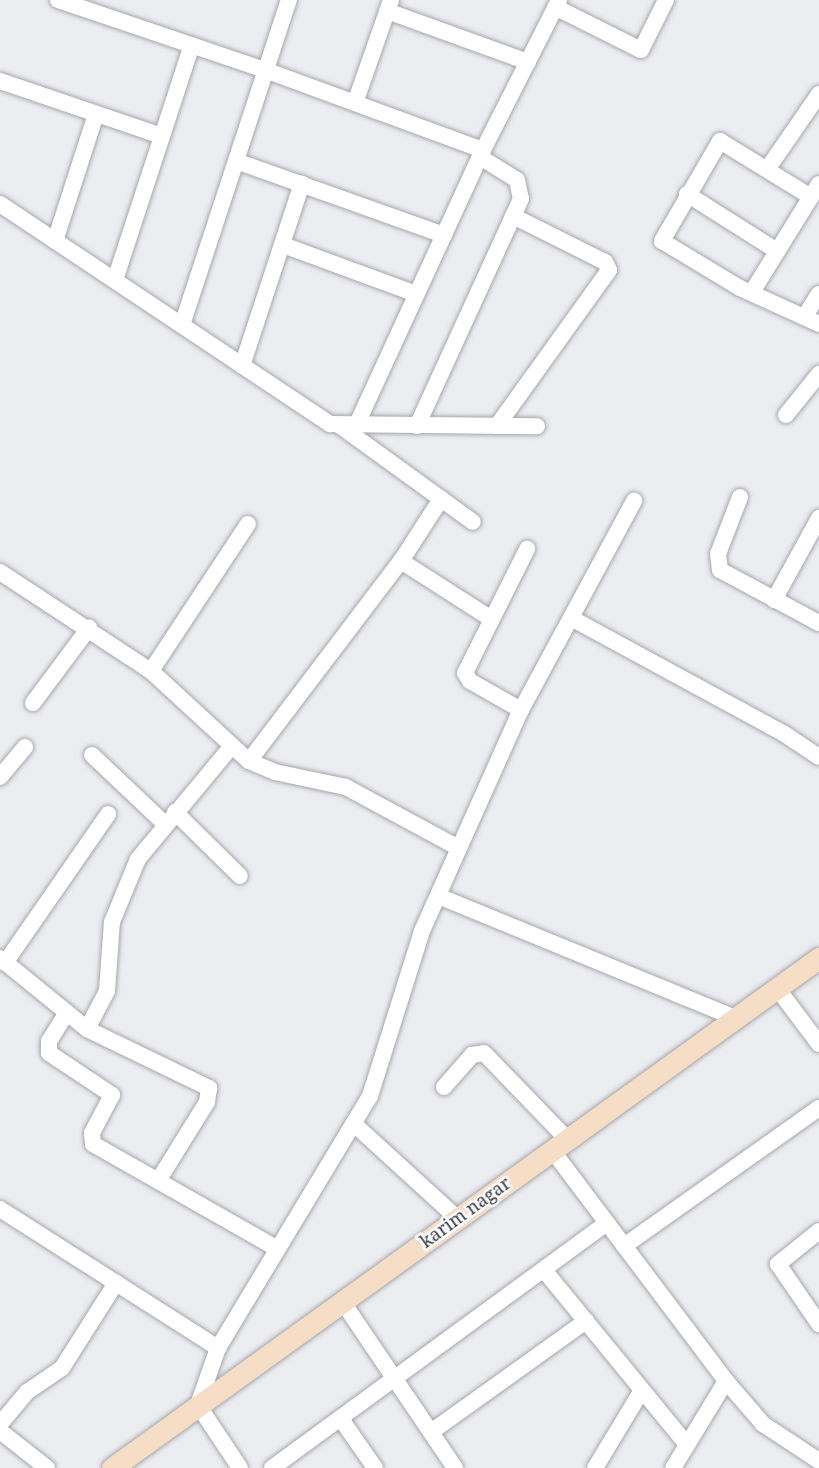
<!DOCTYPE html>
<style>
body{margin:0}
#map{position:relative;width:819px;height:1468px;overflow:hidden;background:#ecedf1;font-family:"Noto Serif",serif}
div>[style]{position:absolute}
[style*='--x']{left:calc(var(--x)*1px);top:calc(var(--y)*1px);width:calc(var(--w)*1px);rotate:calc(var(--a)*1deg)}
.roads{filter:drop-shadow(0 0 2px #a6a7ab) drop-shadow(0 0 2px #a6a7ab)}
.street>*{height:16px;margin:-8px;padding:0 8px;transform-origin:8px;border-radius:8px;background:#fff}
.secondary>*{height:21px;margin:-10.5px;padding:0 10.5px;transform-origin:10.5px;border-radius:10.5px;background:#f5dec5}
span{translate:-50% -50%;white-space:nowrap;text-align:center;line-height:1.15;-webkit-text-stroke:5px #fafbff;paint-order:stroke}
.street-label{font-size:18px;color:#3b3b3d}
</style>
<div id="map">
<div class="roads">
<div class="street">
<div style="--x:58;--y:0;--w:219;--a:18.7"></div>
<div style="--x:265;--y:70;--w:232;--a:20.2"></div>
<div style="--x:555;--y:7;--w:96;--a:26.6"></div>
<div style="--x:641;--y:50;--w:56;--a:-63.4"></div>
<div style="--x:387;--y:11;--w:150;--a:19.9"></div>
<div style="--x:0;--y:81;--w:171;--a:18.8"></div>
<div style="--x:355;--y:103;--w:109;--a:-70.7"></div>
<div style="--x:236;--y:161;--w:221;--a:19.6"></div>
<div style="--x:768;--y:168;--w:90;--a:-55.4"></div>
<div style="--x:687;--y:194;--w:107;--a:32.3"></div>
<div style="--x:811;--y:197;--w:107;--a:-148.4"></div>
<div style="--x:720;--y:141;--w:116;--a:120.1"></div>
<div style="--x:662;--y:241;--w:91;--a:31.1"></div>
<div style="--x:740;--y:288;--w:87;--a:24.5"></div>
<div style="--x:0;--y:204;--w:397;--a:33.7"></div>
<div style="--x:330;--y:424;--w:207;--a:0.6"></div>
<div style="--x:55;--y:241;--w:133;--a:-72.1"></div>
<div style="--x:283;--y:245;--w:142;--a:20.2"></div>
<div style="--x:115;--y:280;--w:247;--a:-71.9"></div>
<div style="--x:752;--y:292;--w:127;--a:-58.2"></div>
<div style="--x:805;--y:316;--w:26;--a:-58"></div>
<div style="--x:182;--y:325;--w:342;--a:-71.8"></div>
<div style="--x:242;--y:366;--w:192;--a:-71.8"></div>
<div style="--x:786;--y:415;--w:53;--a:-51.2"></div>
<div style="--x:339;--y:425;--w:165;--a:35.9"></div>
<div style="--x:356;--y:426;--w:304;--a:-65.3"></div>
<div style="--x:483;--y:150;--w:168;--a:-63.1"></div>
<div style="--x:417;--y:426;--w:250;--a:-65.4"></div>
<div style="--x:521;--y:199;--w:19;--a:-102"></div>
<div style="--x:517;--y:180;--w:44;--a:-148.1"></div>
<div style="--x:497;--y:426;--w:192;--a:-54.3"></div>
<div style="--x:609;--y:270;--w:9;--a:-117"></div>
<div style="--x:605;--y:262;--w:103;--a:-153.4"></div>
<div style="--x:740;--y:497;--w:61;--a:111.1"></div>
<div style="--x:718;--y:554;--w:16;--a:83"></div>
<div style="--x:720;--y:570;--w:112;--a:28.2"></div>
<div style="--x:401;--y:561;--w:106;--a:32.6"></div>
<div style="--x:0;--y:572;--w:181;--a:33.3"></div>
<div style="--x:151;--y:671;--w:133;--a:42.6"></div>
<div style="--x:249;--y:761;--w:28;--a:23"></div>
<div style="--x:275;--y:772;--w:73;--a:11.9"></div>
<div style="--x:346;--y:787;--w:128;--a:28.4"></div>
<div style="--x:774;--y:600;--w:94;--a:-61.2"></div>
<div style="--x:571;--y:618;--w:241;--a:28.5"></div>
<div style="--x:783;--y:733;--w:43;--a:33.7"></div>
<div style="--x:151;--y:671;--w:176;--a:-56.6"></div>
<div style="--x:33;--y:703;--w:94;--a:-53.3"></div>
<div style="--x:521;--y:710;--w:59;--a:-150.4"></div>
<div style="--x:470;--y:681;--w:9;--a:-122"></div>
<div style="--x:465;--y:673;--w:139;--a:-63.4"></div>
<div style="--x:92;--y:755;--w:100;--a:43.4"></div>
<div style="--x:249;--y:761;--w:251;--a:-52.8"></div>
<div style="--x:401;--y:561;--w:74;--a:-57.2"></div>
<div style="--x:0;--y:777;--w:39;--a:-50"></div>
<div style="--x:175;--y:812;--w:91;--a:44.6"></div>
<div style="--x:438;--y:896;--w:321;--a:22.3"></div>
<div style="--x:0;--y:958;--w:112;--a:39.2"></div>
<div style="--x:87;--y:1029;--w:136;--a:25.8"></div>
<div style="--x:209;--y:1088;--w:14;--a:98"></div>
<div style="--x:207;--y:1102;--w:93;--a:121.8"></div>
<div style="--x:5;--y:963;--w:181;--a:-55.3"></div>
<div style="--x:777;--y:988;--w:70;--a:53.1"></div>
<div style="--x:66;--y:1014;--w:32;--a:122"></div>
<div style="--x:49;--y:1041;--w:12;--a:90"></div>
<div style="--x:49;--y:1053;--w:76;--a:33.7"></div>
<div style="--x:112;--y:1095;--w:43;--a:117.8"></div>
<div style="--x:92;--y:1133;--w:11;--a:85"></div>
<div style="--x:93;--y:1144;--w:210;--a:29.6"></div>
<div style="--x:87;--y:1029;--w:43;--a:-62.2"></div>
<div style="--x:107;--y:991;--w:69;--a:-85.9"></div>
<div style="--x:112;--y:922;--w:68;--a:-67.6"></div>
<div style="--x:138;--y:859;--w:146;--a:-50.3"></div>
<div style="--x:444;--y:1087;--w:43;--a:-48.8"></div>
<div style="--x:472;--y:1055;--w:12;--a:-9"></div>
<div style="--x:484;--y:1053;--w:120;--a:46"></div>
<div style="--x:354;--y:1124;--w:139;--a:42.4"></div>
<div style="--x:552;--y:1150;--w:289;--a:53"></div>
<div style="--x:726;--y:1381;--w:102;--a:121.3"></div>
<div style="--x:0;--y:1209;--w:259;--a:32.5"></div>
<div style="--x:819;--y:1231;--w:53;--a:141.2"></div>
<div style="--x:778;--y:1264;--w:73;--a:55.7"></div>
<div style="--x:624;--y:1246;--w:239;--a:-35.3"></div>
<div style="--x:544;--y:1270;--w:226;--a:50.7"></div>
<div style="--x:342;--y:1301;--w:202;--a:55.9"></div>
<div style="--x:726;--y:1381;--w:57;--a:49.3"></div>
<div style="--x:763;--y:1424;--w:67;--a:33.5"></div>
<div style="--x:341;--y:1419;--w:60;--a:55.2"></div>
<div style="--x:0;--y:1424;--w:42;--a:-49.8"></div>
<div style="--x:27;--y:1392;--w:42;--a:-34.4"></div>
<div style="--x:62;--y:1368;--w:101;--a:-57.6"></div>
<div style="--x:0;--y:1431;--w:60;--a:38.2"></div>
<div style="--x:431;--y:1432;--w:191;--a:-35.6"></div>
<div style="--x:240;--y:1468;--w:76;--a:-123.7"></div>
<div style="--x:198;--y:1405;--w:60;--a:-70.7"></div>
<div style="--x:218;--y:1348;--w:294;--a:-58.9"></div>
<div style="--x:370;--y:1096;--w:173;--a:-72.5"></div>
<div style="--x:422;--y:931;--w:242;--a:-65.9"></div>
<div style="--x:521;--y:710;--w:238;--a:-61.6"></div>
<div style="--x:272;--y:1468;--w:415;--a:-36.2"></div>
<div style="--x:595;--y:1468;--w:91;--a:-58.9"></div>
</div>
<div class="secondary">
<div style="--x:112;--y:1468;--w:872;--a:-35.81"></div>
</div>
</div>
<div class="street-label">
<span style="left:465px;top:1212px;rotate:-36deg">karim nagar</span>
</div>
</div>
